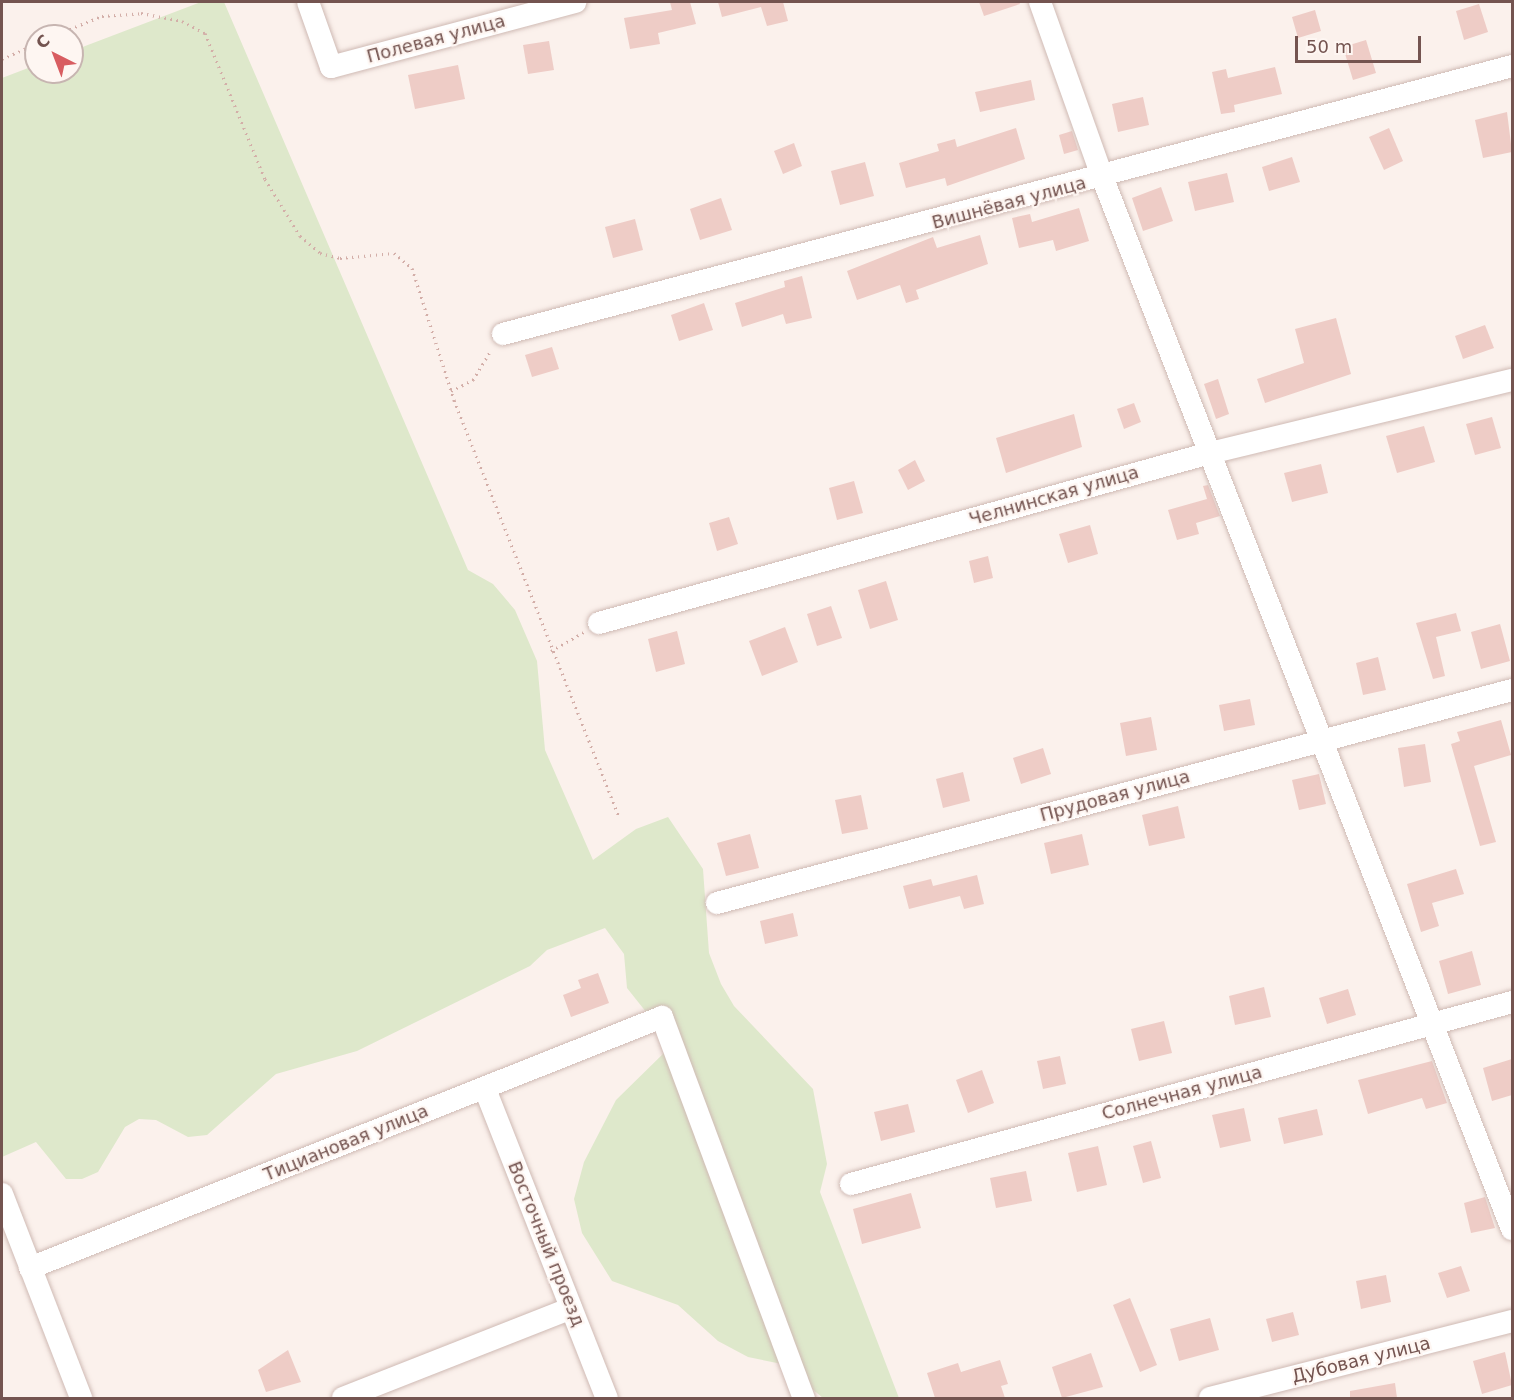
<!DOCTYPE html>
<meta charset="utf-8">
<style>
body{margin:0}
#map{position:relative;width:1514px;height:1400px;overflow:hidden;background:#fbf1ec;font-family:"DejaVu Sans",sans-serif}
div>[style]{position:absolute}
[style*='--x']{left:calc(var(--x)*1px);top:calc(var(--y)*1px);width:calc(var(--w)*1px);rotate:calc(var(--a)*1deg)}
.green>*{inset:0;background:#dee8cb}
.building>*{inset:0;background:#eeccc6}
.path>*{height:3px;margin-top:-1.5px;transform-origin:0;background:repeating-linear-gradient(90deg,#d3aea8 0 1.5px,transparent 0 6px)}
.roads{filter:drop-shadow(0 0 2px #cfbab4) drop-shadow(0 0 2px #cfbab4)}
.minor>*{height:22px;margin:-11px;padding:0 11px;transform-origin:11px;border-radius:11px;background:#fff}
span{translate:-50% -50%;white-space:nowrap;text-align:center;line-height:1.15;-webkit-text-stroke:4.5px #fef6f2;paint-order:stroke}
.street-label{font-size:18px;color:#745450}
.frame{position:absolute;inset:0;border:3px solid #745450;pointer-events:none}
.north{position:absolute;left:24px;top:24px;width:60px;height:60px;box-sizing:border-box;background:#fef6f2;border:2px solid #c7b5b1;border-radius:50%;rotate:318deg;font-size:16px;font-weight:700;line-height:24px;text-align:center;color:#745450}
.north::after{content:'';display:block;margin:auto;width:21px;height:27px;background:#d85d61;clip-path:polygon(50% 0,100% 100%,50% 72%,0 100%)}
.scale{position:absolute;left:1295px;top:36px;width:126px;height:27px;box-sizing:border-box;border:3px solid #745450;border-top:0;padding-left:8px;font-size:18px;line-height:21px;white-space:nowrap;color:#745450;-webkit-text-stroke:4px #fef6f2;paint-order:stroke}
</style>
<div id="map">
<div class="green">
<div style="clip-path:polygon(201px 2px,224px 2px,468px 570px,493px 584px,515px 610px,537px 661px,545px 750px,593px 860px,636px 829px,668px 817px,703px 869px,709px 953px,721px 984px,734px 1006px,813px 1089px,827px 1164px,820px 1192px,899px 1398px,823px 1398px,782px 1364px,748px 1357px,718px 1341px,678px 1305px,612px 1281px,582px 1233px,574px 1199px,584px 1162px,616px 1100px,667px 1050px,662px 1032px,627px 988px,624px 954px,605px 928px,547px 950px,530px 966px,357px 1051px,276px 1074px,207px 1135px,188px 1137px,156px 1120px,139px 1119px,125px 1127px,98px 1172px,82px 1179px,66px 1179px,36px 1142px,2px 1157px,2px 78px,36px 65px,36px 72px,72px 72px,72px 51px)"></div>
</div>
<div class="building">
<div style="clip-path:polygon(670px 2px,690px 2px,696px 24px,658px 33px,660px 44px,630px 49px,624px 18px,672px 10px)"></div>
<div style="clip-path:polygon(718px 2px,783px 2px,788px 21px,767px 26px,761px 7px,722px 17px)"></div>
<div style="clip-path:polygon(979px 2px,1019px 2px,1020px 4px,984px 16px)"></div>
<div style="clip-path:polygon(1479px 4px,1488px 32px,1464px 40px,1456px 11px)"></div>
<div style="clip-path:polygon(1315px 10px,1321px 31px,1298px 38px,1292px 17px)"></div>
<div style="clip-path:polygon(1366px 40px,1376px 73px,1353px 80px,1343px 47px)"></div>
<div style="clip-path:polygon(549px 41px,554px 70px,528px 74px,523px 45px)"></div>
<div style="clip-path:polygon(458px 65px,465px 99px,415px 109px,408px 75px)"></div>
<div style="clip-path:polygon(1275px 67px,1282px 94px,1234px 105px,1235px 112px,1221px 114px,1212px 72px,1226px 69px,1228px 78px)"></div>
<div style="clip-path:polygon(1031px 80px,1035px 100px,980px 112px,975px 92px)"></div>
<div style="clip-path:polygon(1143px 97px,1149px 125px,1118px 132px,1112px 104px)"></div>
<div style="clip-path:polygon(1507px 112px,1512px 152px,1483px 158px,1475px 120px)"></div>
<div style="clip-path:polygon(1016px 128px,1025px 159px,947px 186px,945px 178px,906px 188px,899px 163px,939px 151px,937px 144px,955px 139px,957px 147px)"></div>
<div style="clip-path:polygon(1389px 128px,1403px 161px,1384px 170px,1369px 137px)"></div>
<div style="clip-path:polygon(1072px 131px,1078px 150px,1064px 154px,1059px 135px)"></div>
<div style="clip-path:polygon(794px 143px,802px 166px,783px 174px,774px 151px)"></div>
<div style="clip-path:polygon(1292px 157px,1300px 182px,1269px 191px,1262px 167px)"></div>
<div style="clip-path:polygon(865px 162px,874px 196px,840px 205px,831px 171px)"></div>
<div style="clip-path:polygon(1227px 173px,1234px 202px,1195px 211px,1188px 182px)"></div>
<div style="clip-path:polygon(1161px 187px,1173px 221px,1143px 231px,1132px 198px)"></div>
<div style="clip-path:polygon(721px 198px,732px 230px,700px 240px,690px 209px)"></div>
<div style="clip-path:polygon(1079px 208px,1089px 241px,1056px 251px,1053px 240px,1019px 248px,1012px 218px,1030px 214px,1032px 222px)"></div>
<div style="clip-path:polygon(635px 219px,643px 250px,613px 258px,605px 227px)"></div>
<div style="clip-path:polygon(980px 235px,988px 264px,916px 290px,919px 299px,906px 303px,900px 285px,857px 300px,847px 271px,933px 237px,937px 248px)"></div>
<div style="clip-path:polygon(802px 276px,812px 318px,786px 324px,783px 314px,742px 327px,735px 303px,785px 287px,784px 281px)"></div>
<div style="clip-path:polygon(704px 303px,713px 330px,679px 341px,671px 315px)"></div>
<div style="clip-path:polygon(1336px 318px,1351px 374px,1265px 403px,1257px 379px,1304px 363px,1295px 329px)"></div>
<div style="clip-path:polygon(1485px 325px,1494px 348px,1463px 359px,1455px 336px)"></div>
<div style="clip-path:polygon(552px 347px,559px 369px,532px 377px,525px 355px)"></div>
<div style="clip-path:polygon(1218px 379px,1229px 414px,1216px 419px,1204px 384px)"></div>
<div style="clip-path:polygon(1134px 403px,1141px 422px,1124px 429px,1117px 409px)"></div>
<div style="clip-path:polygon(1074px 414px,1082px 447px,1006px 473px,996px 438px)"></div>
<div style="clip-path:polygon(1492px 417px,1501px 448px,1475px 455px,1466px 424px)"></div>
<div style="clip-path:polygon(1424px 426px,1435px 462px,1397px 473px,1386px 436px)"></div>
<div style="clip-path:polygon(915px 460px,925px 481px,908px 490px,898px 470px)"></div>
<div style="clip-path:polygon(1321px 464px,1328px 493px,1292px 502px,1284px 473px)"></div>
<div style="clip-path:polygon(854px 481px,863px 513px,837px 520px,829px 488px)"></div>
<div style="clip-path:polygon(1208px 485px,1220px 516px,1196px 523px,1199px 534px,1177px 540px,1168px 510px,1207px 499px,1203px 486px)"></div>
<div style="clip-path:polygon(729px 517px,738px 544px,717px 551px,709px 523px)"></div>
<div style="clip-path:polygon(1090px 525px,1098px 554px,1068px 563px,1059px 534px)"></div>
<div style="clip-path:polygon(988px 556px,993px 578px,974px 583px,969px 561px)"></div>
<div style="clip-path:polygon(886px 581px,898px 620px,870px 629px,858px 590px)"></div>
<div style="clip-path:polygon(831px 606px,842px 638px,817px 646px,807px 614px)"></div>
<div style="clip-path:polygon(1456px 613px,1461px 631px,1436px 637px,1445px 676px,1433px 679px,1416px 623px)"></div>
<div style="clip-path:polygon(1500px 624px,1510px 661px,1481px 669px,1471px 632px)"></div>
<div style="clip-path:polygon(785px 627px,798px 662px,762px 676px,749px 641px)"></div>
<div style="clip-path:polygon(677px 631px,685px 664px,656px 672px,648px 639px)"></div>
<div style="clip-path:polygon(1378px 657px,1386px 690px,1363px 695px,1356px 663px)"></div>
<div style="clip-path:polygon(1250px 699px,1255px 725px,1224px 731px,1219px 705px)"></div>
<div style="clip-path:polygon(1151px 717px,1157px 750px,1126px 756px,1120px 723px)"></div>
<div style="clip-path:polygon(1501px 720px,1511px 755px,1474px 766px,1496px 842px,1480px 846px,1451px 744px,1460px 741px,1457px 732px)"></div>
<div style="clip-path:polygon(1425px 744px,1431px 782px,1404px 787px,1398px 748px)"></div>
<div style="clip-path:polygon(1043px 748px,1051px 774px,1021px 784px,1013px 758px)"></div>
<div style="clip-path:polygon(963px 772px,970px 801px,943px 808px,936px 779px)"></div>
<div style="clip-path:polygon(1319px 774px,1326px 804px,1299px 810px,1292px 780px)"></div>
<div style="clip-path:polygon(861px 795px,868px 829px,842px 834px,835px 800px)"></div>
<div style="clip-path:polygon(1178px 806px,1185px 838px,1149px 846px,1142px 815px)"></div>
<div style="clip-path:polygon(750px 834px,759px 868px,726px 876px,717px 843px)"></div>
<div style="clip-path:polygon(1082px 834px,1089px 865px,1051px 874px,1044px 843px)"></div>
<div style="clip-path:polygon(1456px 869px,1464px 894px,1432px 903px,1439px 926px,1421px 932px,1407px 884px)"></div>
<div style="clip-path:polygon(977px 875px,984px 904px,964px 909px,960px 896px,909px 909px,903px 886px,931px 879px,933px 886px)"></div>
<div style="clip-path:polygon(793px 913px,798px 936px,765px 944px,760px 921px)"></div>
<div style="clip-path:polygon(1472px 951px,1481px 985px,1448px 994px,1439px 961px)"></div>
<div style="clip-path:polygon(598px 973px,609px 1003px,571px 1017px,563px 995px,581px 988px,578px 980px)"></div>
<div style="clip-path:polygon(1264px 987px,1271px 1017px,1235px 1025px,1229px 996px)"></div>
<div style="clip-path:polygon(1348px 989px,1356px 1015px,1327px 1024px,1319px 998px)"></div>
<div style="clip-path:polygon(1164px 1021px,1172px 1053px,1139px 1061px,1131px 1029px)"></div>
<div style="clip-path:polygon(1060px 1056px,1066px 1084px,1043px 1089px,1037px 1061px)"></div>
<div style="clip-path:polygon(1512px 1059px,1512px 1095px,1492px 1101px,1483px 1068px)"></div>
<div style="clip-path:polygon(1432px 1061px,1447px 1103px,1426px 1109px,1422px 1098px,1368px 1114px,1358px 1080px)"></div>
<div style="clip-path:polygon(982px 1070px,994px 1103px,968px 1113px,956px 1080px)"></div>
<div style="clip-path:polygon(908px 1104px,915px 1132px,881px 1141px,874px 1112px)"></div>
<div style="clip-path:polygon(1244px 1108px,1251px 1141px,1220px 1148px,1212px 1115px)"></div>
<div style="clip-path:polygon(1317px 1109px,1323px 1135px,1284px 1144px,1278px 1118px)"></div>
<div style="clip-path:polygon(1151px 1141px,1161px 1178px,1143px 1183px,1133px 1146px)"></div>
<div style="clip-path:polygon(1098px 1146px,1107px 1185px,1077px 1192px,1068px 1153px)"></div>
<div style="clip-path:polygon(1026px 1171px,1032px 1201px,996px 1208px,990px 1178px)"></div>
<div style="clip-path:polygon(911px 1193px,921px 1228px,862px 1244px,853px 1209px)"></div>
<div style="clip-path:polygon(1485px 1197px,1495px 1228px,1471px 1233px,1464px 1203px)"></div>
<div style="clip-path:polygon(1461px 1266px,1470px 1291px,1447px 1298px,1438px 1273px)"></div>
<div style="clip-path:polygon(1386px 1275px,1391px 1302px,1361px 1309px,1356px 1281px)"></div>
<div style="clip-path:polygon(1130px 1298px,1157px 1365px,1140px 1372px,1113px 1305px)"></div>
<div style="clip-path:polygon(1293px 1312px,1299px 1335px,1272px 1342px,1266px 1319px)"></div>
<div style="clip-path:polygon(1210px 1318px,1219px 1350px,1179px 1361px,1170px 1329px)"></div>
<div style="clip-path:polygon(288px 1350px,301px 1382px,266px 1392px,258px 1370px)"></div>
<div style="clip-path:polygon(1505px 1352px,1512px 1385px,1482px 1394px,1473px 1361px)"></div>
<div style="clip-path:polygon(1091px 1353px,1103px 1387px,1062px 1398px,1052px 1367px)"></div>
<div style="clip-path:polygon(1000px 1360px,1008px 1384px,1001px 1386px,1005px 1398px,935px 1398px,927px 1373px,958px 1363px,961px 1372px)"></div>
<div style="clip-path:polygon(1395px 1383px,1397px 1398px,1350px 1398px,1350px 1391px)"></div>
</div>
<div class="path">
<div style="--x:53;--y:36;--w:53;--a:-22.2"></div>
<div style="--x:102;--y:16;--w:39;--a:-4"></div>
<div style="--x:141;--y:13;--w:42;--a:11"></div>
<div style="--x:182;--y:21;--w:26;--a:28"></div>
<div style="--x:205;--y:33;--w:158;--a:67.7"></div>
<div style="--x:265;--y:179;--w:67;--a:58.4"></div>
<div style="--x:300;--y:236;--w:26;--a:40"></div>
<div style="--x:320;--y:253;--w:21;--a:14"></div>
<div style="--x:340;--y:258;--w:54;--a:-5.3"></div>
<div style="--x:394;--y:253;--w:23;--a:40"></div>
<div style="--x:412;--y:268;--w:139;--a:72.3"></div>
<div style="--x:454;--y:400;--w:448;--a:68.4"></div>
<div style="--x:2;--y:59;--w:37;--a:-24"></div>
<div style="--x:451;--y:391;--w:25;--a:-27"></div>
<div style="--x:473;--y:380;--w:35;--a:-59"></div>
<div style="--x:551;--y:651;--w:38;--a:-30"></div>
</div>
<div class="roads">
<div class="minor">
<div style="--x:308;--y:2;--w:69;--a:70.5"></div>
<div style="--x:331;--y:67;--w:253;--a:-14.9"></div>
<div style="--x:1040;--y:2;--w:188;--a:70.4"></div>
<div style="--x:1103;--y:179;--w:1127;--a:68.72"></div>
<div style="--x:503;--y:334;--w:1044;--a:-14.87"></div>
<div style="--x:599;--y:623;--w:634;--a:-15.55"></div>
<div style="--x:1210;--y:453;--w:311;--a:-13.6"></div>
<div style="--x:717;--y:903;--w:823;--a:-15"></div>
<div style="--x:485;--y:1089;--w:332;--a:68.5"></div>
<div style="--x:851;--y:1184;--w:686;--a:-15.39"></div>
<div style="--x:2;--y:1194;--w:219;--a:68.8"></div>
<div style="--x:30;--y:1268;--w:680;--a:-21.66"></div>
<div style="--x:662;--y:1017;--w:407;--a:69.6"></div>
<div style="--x:343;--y:1398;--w:245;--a:-21.5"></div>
<div style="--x:1210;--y:1398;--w:312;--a:-14.3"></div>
</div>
</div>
<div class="street-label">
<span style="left:436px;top:39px;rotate:-15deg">Полевая улица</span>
<span style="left:1009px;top:203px;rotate:-15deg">Вишнёвая улица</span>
<span style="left:1054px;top:496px;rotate:-16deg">Челнинская улица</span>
<span style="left:1115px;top:796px;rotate:-15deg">Прудовая улица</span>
<span style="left:1182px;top:1093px;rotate:-15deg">Солнечная улица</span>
<span style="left:346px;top:1143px;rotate:-22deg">Тициановая улица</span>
<span style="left:546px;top:1244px;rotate:68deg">Восточный проезд</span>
<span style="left:1361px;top:1360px;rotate:-14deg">Дубовая улица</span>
</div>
<div class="frame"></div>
<div class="north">С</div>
<div class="scale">50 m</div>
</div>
